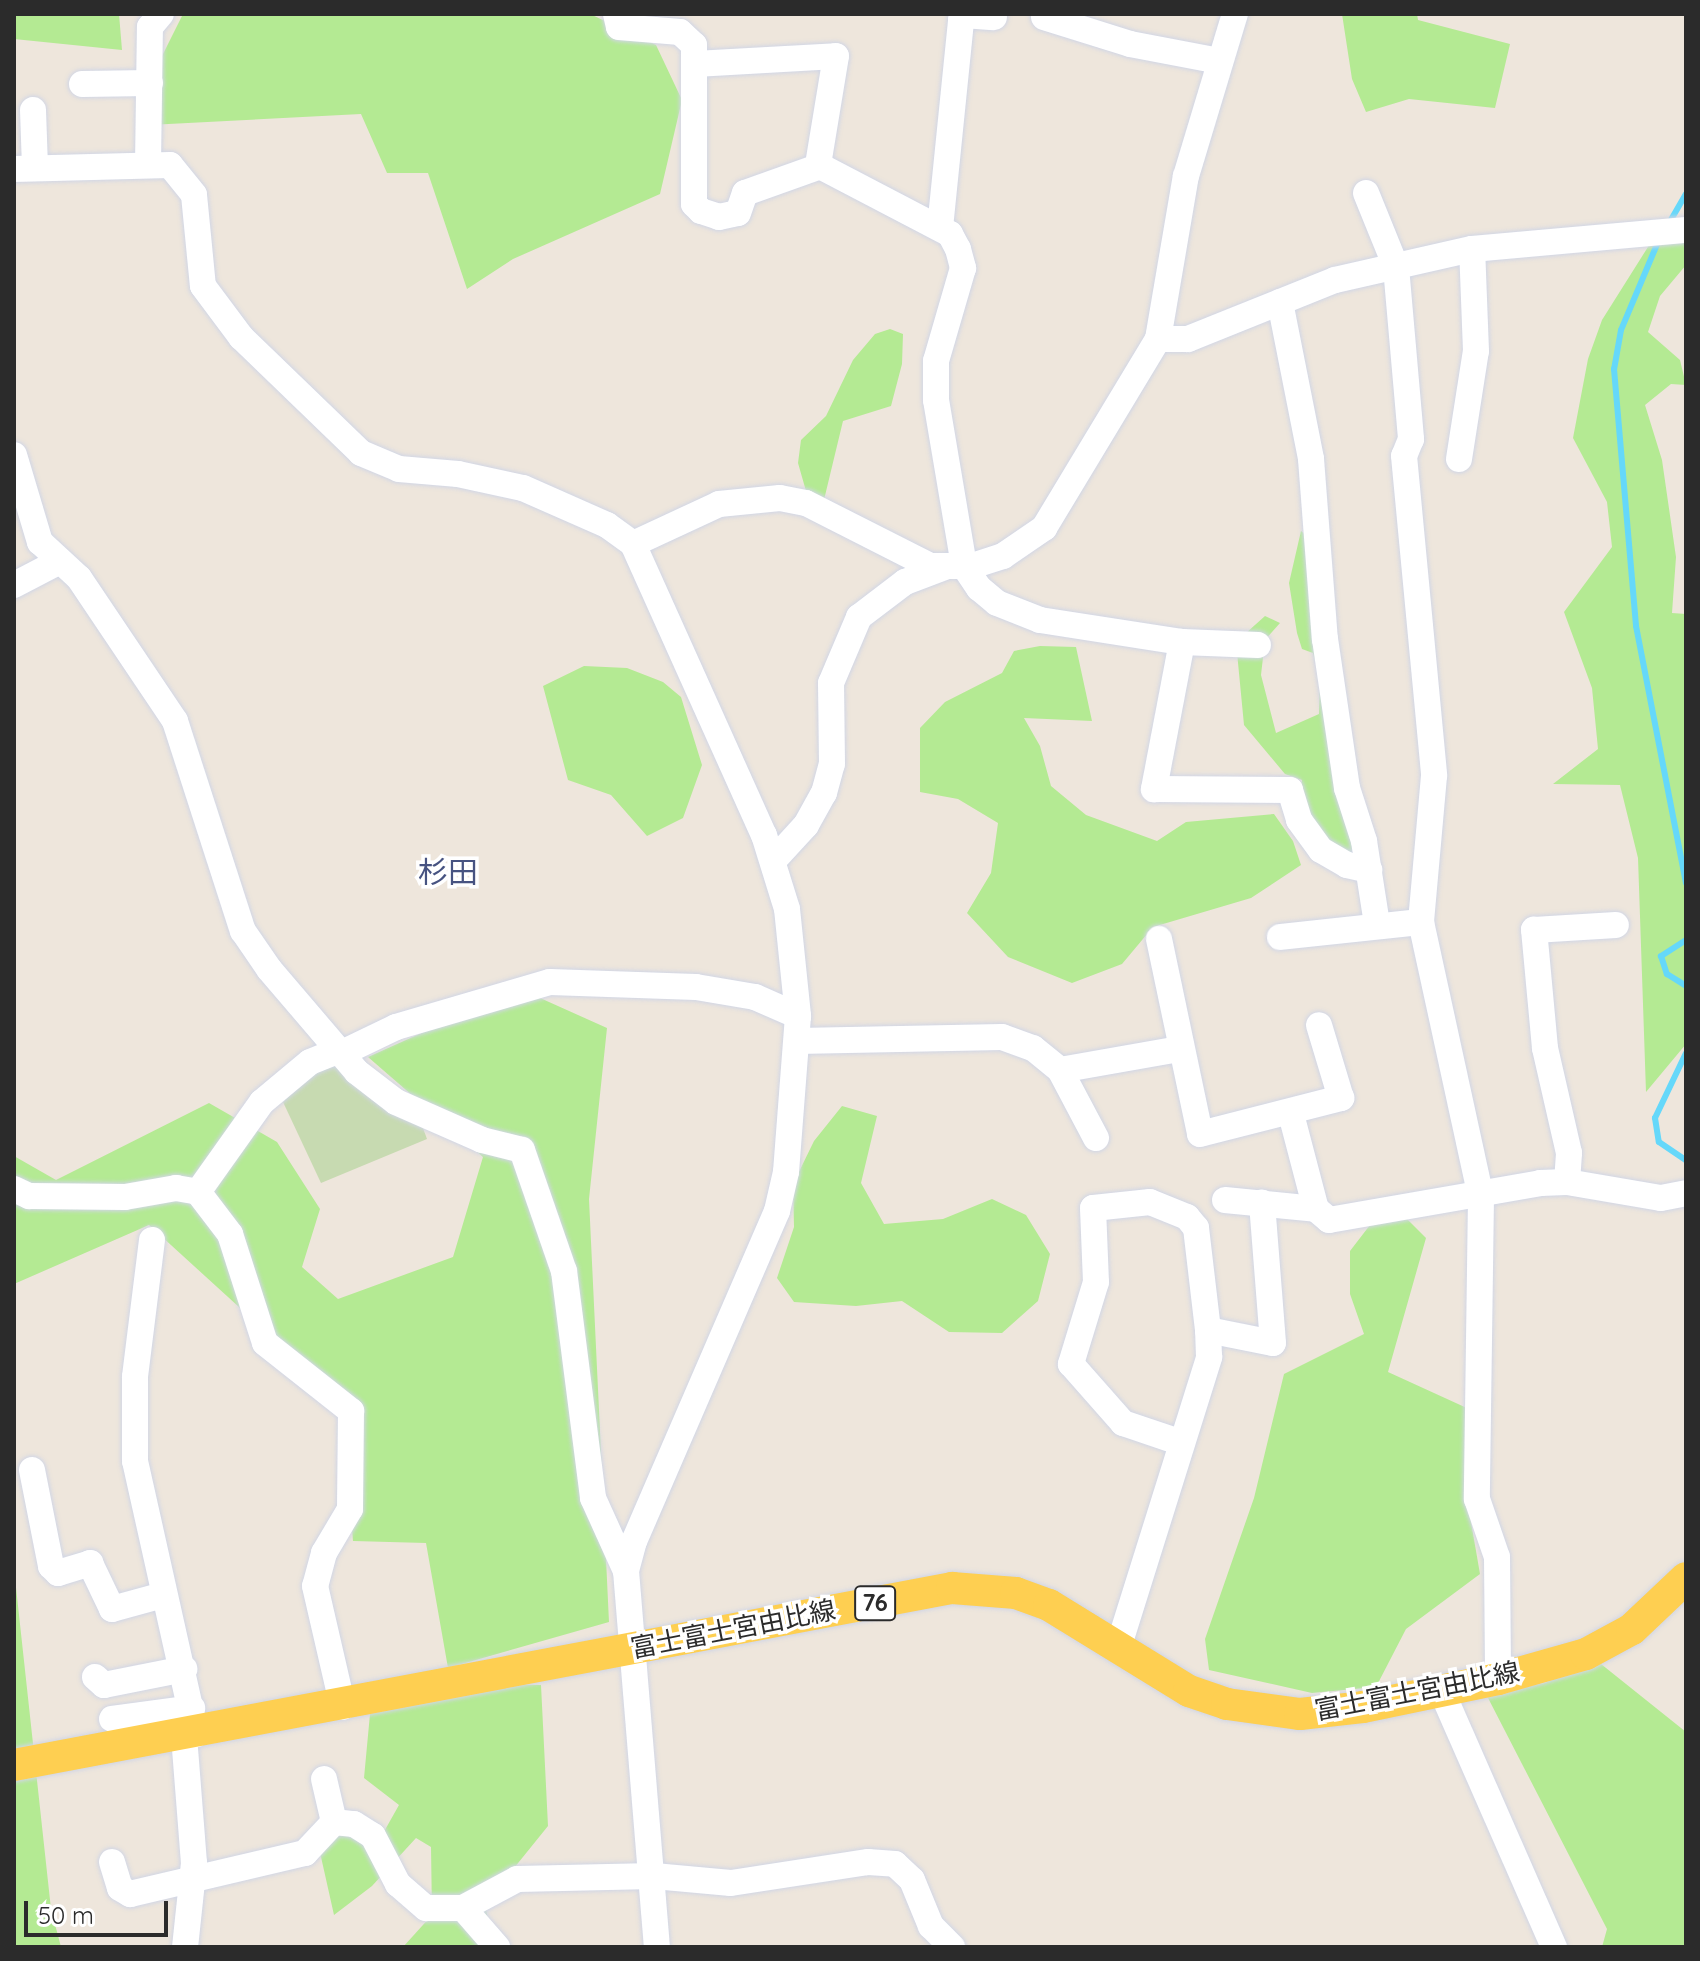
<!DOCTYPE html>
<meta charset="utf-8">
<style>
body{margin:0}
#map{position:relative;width:1700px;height:1961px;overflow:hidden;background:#eee6dc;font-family:Quicksand,"Noto Sans JP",sans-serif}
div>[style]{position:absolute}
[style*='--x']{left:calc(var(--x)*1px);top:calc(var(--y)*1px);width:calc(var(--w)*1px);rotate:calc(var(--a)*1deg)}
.green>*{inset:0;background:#b4ea93}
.cemetery>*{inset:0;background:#c7dab1}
.stream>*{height:6px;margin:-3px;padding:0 3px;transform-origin:3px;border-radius:3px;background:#65d8fa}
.roads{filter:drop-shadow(0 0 2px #d1d6e5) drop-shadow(0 0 2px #d1d6e5)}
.minor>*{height:26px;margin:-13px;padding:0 13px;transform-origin:13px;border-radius:13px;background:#fff}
.major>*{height:32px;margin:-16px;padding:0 16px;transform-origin:16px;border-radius:16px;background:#fecf51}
span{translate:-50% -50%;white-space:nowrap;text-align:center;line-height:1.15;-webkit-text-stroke:7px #fff;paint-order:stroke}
.shield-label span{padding:2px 6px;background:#fff;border:2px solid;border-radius:6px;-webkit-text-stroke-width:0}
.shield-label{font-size:24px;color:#2b2b2b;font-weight:700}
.street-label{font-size:26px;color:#2b2b2b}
.quarter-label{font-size:30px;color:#475381}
.frame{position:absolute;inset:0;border:16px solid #2b2b2b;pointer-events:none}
.scale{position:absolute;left:24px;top:1901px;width:144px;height:36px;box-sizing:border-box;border:4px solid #2b2b2b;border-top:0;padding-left:10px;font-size:24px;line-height:28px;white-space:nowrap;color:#2b2b2b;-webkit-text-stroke:6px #fff;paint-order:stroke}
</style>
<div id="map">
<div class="green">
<div style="clip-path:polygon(14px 14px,119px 14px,122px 50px,14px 39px)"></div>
<div style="clip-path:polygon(183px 14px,590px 14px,656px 45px,682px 100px,660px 194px,513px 259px,467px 289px,428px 173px,387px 173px,361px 114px,149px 125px,162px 56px)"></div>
<div style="clip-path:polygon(1342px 14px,1417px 14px,1418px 20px,1510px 44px,1495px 108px,1409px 99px,1366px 112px,1352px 79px)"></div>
<div style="clip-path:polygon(1653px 239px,1686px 239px,1686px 265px,1660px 296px,1648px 332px,1680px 360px,1686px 385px,1671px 384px,1645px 405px,1662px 460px,1676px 557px,1672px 613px,1686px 614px,1686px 1044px,1646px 1092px,1638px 858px,1620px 785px,1553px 784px,1598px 749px,1592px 688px,1564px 612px,1612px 547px,1607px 502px,1573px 438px,1588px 359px,1602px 320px)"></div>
<div style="clip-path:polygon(890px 329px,903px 334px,902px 364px,891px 406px,843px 421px,823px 504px,806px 491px,798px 463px,801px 440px,826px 416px,853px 360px,875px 334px)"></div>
<div style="clip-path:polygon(1301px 531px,1319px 546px,1362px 844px,1343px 861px,1298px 812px,1302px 780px,1285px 774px,1244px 725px,1236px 642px,1265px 616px,1280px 623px,1265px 640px,1261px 675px,1276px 733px,1319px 714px,1320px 678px,1313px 653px,1302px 649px,1297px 633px,1289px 583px)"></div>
<div style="clip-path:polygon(1040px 646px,1076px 647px,1092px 721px,1024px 718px,1040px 746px,1051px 786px,1086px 815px,1157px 841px,1186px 822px,1274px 814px,1293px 841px,1301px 865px,1251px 898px,1153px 927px,1122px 964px,1072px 983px,1008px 957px,967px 913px,991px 873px,998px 823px,958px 799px,920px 792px,920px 728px,945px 702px,1002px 673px,1014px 651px)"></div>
<div style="clip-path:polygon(584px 666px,627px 668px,663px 682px,681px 697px,702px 765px,683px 818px,647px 836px,611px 795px,568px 780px,543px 686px)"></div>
<div style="clip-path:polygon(520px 989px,607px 1028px,589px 1199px,609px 1622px,448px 1668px,426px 1543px,353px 1541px,341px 1400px,149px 1225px,14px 1284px,14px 1156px,56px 1180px,209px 1103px,277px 1142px,320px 1209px,302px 1267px,338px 1299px,453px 1257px,483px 1157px,368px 1057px)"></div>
<div style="clip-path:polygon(842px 1106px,877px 1116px,861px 1183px,884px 1224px,943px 1219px,992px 1199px,1026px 1215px,1050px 1254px,1038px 1301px,1002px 1333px,949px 1332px,902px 1301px,856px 1306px,794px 1302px,777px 1278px,794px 1227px,793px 1184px,814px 1141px)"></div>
<div style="clip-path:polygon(1407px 1219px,1426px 1238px,1388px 1372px,1469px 1409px,1466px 1493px,1480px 1574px,1406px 1629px,1376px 1687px,1312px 1693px,1209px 1670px,1205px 1639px,1254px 1498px,1284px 1374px,1364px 1334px,1350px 1294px,1350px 1251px,1370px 1225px)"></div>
<div style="clip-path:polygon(14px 1569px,51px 1909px,61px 1947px,14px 1947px)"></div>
<div style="clip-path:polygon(1596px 1660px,1686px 1732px,1686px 1947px,1602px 1947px,1607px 1929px,1486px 1694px,1545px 1683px)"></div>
<div style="clip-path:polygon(487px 1684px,541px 1685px,548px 1826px,485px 1904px,493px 1947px,403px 1947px,432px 1915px,431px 1847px,416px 1838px,372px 1886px,334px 1915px,319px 1848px,338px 1829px,377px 1844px,399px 1805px,364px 1778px,370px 1714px)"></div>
</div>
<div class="cemetery">
<div style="clip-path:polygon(339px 1050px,419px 1117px,427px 1139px,321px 1183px,283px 1102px)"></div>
</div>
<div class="stream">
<div style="--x:1668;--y:225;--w:36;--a:-60"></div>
<div style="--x:1658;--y:242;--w:95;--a:112.8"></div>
<div style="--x:1621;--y:330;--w:40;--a:100"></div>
<div style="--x:1614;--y:369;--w:258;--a:85.1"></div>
<div style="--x:1636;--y:626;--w:262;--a:79"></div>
<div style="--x:1686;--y:940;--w:30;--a:147"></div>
<div style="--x:1661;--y:956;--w:19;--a:72"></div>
<div style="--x:1667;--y:974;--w:22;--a:32"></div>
<div style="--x:1686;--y:1053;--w:72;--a:115.5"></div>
<div style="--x:1655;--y:1118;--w:24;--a:81"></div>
<div style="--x:1659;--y:1142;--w:32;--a:34"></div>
</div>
<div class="roads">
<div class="minor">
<div style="--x:616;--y:14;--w:13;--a:77"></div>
<div style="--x:619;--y:27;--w:61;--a:4.7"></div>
<div style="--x:680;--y:32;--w:19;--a:43"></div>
<div style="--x:694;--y:45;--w:159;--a:90"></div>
<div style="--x:694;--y:204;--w:10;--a:45"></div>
<div style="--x:701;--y:211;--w:19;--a:18"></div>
<div style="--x:719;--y:217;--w:19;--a:-12"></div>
<div style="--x:738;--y:213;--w:21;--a:-71"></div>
<div style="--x:745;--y:193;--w:81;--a:-19.6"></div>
<div style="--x:1044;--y:17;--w:90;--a:17.4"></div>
<div style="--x:1130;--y:44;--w:91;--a:10.8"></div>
<div style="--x:695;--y:64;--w:141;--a:-3.2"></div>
<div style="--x:836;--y:56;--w:110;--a:99.4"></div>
<div style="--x:818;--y:165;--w:149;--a:27.6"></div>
<div style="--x:950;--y:234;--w:17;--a:62"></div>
<div style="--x:958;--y:249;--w:20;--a:75"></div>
<div style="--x:963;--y:268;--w:97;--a:106.2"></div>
<div style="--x:936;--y:361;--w:39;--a:90"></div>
<div style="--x:936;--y:400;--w:168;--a:80.4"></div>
<div style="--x:964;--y:566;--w:27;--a:56"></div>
<div style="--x:979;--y:588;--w:23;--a:40"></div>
<div style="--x:997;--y:603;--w:46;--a:21.6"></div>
<div style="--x:1040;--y:620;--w:144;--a:8.8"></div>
<div style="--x:1182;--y:642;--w:76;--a:2.3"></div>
<div style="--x:82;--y:84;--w:68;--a:-0.8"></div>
<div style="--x:33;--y:110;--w:58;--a:88"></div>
<div style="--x:148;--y:165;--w:138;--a:-89.2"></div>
<div style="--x:150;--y:27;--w:17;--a:-50"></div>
<div style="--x:14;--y:169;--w:156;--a:-1.5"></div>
<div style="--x:170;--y:165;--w:38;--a:51"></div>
<div style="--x:194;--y:195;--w:91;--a:84.4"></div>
<div style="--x:203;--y:286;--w:64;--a:53.3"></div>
<div style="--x:241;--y:337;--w:167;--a:44"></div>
<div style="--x:361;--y:453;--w:41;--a:22.8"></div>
<div style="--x:399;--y:469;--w:59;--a:4.8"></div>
<div style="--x:458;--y:474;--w:66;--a:12.2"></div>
<div style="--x:523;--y:488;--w:92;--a:23.8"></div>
<div style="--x:607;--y:525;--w:32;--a:36"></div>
<div style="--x:633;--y:544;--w:319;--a:65.8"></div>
<div style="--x:764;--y:835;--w:77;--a:72.7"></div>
<div style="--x:787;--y:909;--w:108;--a:84.1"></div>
<div style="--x:798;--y:1016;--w:156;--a:94.4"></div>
<div style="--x:786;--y:1172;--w:40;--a:103"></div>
<div style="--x:777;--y:1211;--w:360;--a:113.4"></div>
<div style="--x:634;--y:1541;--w:31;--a:105"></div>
<div style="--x:626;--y:1571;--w:377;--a:85.3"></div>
<div style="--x:1366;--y:193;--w:80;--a:67.9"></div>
<div style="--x:1396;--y:267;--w:173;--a:85"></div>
<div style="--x:1411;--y:439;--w:18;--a:112"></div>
<div style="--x:1404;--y:456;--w:321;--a:84.6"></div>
<div style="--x:1434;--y:776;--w:147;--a:95.1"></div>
<div style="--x:1421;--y:922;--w:281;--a:77.7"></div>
<div style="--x:1481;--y:1197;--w:302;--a:90.8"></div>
<div style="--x:1477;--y:1499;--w:61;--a:71"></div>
<div style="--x:1497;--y:1557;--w:122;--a:89.5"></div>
<div style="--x:940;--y:228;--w:209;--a:-84.2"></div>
<div style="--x:961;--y:20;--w:5;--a:-68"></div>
<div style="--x:963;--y:15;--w:31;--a:4"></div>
<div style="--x:1280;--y:302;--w:160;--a:78.8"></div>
<div style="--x:1311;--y:459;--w:181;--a:85.6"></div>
<div style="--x:1325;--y:639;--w:151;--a:81.6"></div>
<div style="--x:1347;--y:788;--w:56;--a:72.2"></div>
<div style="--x:1364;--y:841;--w:84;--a:81.1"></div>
<div style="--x:1158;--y:339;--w:165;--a:-80.3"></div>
<div style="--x:1186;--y:176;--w:169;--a:-73.2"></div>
<div style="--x:14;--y:455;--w:91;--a:73.4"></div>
<div style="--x:40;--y:542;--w:53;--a:42.7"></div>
<div style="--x:79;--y:578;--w:172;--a:56.1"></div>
<div style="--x:175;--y:721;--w:221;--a:72.1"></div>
<div style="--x:243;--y:931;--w:46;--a:55.6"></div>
<div style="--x:269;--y:969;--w:135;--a:49.5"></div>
<div style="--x:357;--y:1072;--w:49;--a:37.6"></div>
<div style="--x:396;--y:1102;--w:94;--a:23.8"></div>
<div style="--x:482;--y:1140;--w:41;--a:14"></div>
<div style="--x:522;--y:1150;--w:128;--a:70.9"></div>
<div style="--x:564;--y:1271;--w:229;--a:82.7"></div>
<div style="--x:593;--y:1498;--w:80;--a:65.7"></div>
<div style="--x:1459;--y:459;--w:109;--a:-81.1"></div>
<div style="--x:1476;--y:351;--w:102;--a:-92.2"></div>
<div style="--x:633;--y:544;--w:95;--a:-24.9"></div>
<div style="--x:719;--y:504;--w:61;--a:-5.6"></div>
<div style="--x:780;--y:498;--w:26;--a:11"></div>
<div style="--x:806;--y:503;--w:139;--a:26.9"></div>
<div style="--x:930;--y:566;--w:42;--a:0"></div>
<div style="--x:972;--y:566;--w:33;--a:-18"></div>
<div style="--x:1003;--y:556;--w:50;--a:-34.3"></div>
<div style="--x:1044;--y:528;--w:221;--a:-58.9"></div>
<div style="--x:1158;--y:339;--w:30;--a:0"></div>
<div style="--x:1188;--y:339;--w:158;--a:-21.9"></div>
<div style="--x:1335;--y:280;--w:140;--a:-12.8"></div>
<div style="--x:1472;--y:249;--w:215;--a:-5.1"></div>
<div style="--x:14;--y:585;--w:52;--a:-27.6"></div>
<div style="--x:1182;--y:642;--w:150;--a:100.8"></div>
<div style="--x:1154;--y:789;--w:136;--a:0.4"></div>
<div style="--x:1290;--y:790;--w:31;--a:73"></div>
<div style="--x:1299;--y:820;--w:37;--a:54"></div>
<div style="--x:1321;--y:850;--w:30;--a:30"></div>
<div style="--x:1347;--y:865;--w:23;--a:13"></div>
<div style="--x:773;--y:861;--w:49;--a:-47.5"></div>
<div style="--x:806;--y:825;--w:37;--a:-61"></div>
<div style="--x:824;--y:793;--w:30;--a:-75"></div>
<div style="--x:832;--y:764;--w:81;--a:-90.7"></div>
<div style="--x:831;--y:683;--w:72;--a:-67"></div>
<div style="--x:859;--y:617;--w:58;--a:-37.3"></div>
<div style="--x:905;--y:582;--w:43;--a:-20.6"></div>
<div style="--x:1280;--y:937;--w:142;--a:-6.1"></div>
<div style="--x:1159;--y:939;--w:199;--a:78.1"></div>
<div style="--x:1200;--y:1134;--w:146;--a:-14.3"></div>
<div style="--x:1341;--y:1098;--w:76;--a:-106.8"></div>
<div style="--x:797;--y:1041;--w:205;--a:-1.1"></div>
<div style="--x:1002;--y:1037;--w:33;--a:20"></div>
<div style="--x:1033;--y:1048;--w:35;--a:39"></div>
<div style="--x:1060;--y:1070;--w:77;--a:62.1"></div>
<div style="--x:342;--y:1053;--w:60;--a:-25.7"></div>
<div style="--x:396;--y:1027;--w:160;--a:-16.3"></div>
<div style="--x:550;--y:982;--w:146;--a:2"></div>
<div style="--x:696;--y:987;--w:60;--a:9.6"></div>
<div style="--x:755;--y:997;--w:47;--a:23.8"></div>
<div style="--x:1060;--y:1070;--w:121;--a:-10"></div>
<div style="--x:1291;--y:1114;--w:98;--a:75.3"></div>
<div style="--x:1567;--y:1182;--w:29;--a:-86"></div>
<div style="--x:1569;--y:1153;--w:108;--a:-102.9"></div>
<div style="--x:1545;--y:1048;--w:119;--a:-95.3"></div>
<div style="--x:1534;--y:930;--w:82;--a:-3.5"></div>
<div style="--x:14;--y:1189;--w:17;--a:25"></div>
<div style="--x:29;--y:1196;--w:96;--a:0.6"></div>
<div style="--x:125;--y:1197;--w:52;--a:-10"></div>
<div style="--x:176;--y:1188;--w:22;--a:10"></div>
<div style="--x:198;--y:1192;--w:110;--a:-54.6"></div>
<div style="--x:262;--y:1102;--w:62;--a:-39.8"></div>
<div style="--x:310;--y:1062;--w:31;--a:-22"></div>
<div style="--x:198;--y:1192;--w:53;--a:52.7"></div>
<div style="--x:230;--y:1234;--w:114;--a:72.2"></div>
<div style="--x:265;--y:1343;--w:110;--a:38.3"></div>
<div style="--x:351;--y:1411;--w:98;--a:90.6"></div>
<div style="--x:350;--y:1509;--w:51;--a:120.6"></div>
<div style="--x:324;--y:1553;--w:34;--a:105"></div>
<div style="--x:315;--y:1586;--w:124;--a:77"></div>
<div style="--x:1225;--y:1200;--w:91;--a:5.6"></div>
<div style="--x:1316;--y:1209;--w:17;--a:40"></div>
<div style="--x:1329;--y:1220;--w:214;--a:-9.9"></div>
<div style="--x:1540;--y:1183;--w:27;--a:-2"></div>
<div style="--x:1567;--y:1182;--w:95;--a:9.7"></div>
<div style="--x:1661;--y:1198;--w:25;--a:-11"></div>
<div style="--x:152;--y:1240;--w:138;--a:97.1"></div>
<div style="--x:135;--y:1377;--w:84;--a:90"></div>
<div style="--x:135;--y:1461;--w:280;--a:77.4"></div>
<div style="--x:1208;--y:1330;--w:66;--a:11.3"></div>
<div style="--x:1273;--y:1343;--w:141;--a:-94.5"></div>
<div style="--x:32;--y:1470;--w:98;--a:78.8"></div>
<div style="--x:51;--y:1566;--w:10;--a:45"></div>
<div style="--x:58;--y:1573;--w:34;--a:-17"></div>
<div style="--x:90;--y:1563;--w:51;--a:64.4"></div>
<div style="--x:112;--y:1609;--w:53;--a:-15.4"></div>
<div style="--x:1119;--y:1645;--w:302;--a:-72.6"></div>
<div style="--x:1209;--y:1357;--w:27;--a:-92"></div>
<div style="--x:1208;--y:1330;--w:103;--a:-96.7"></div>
<div style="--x:1196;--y:1228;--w:14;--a:-129"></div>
<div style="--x:1187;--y:1217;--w:40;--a:-158"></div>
<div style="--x:1150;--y:1202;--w:57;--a:174"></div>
<div style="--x:1093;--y:1208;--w:74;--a:87.7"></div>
<div style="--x:1096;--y:1282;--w:86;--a:107"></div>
<div style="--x:1071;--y:1364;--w:79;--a:48.6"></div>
<div style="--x:1123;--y:1423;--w:62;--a:18.7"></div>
<div style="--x:95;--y:1677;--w:12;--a:42"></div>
<div style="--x:104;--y:1685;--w:82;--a:-11.3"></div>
<div style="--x:1442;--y:1692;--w:279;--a:66.3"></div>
<div style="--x:112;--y:1719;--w:81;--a:-7.8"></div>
<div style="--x:184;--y:1736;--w:127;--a:85.5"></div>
<div style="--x:194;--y:1863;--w:84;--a:96.1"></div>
<div style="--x:334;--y:1822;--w:20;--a:6"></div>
<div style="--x:354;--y:1824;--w:22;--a:32"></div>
<div style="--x:373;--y:1836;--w:54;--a:62.5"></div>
<div style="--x:398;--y:1884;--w:37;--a:41"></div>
<div style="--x:426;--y:1908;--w:37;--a:0"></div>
<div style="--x:463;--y:1908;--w:61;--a:-28.2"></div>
<div style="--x:517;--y:1879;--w:137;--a:-1.3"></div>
<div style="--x:654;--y:1876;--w:77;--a:5.2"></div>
<div style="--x:731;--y:1883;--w:139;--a:-8.7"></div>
<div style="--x:868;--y:1862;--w:27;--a:4"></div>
<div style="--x:895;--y:1864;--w:23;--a:43"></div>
<div style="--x:912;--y:1880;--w:50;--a:67.6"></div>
<div style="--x:931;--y:1926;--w:30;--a:45"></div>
<div style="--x:112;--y:1862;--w:27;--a:73"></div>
<div style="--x:120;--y:1888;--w:12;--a:31"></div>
<div style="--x:130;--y:1894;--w:180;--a:-13.2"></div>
<div style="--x:305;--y:1853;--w:42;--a:-46.9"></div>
<div style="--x:334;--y:1822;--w:44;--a:-103.1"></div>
<div style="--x:463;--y:1908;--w:52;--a:48.9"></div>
</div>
<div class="major">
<div style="--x:14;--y:1765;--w:955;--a:-10.69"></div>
<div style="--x:952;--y:1588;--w:64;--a:4.5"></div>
<div style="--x:1016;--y:1593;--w:35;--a:20"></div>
<div style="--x:1049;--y:1605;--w:164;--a:31.6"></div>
<div style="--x:1189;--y:1691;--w:40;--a:18.9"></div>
<div style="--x:1227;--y:1704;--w:74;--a:7.8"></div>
<div style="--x:1300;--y:1714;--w:63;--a:-6.3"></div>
<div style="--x:1363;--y:1707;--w:138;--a:-11.7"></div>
<div style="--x:1498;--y:1679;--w:91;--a:-15.9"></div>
<div style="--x:1586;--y:1654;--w:52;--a:-28.5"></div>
<div style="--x:1632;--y:1629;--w:74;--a:-43.4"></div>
</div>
</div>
<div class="shield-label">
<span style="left:875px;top:1603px">76</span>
</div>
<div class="street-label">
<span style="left:733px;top:1629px;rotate:-11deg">富士富士宮由比線</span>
<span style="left:1417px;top:1691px;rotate:-11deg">富士富士宮由比線</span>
</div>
<div class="quarter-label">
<span style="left:448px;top:872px">杉田</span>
</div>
<div class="frame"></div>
<div class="scale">50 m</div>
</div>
